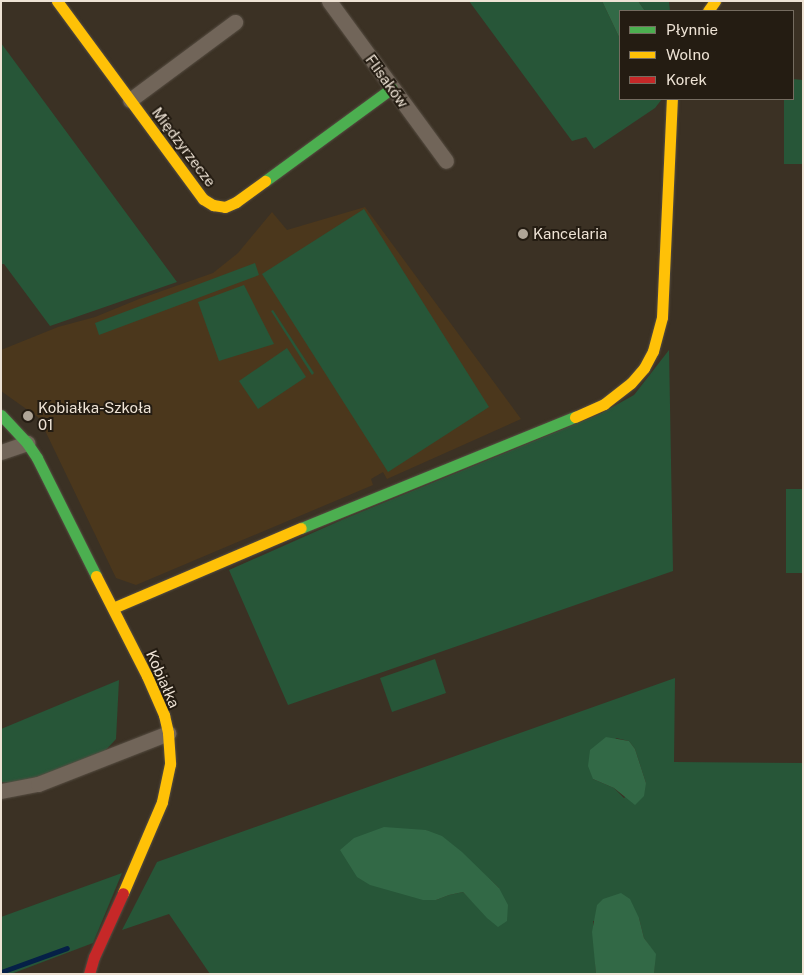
<!DOCTYPE html>
<meta charset="utf-8">
<style>
body{margin:0}
#map{position:relative;width:804px;height:975px;overflow:hidden;background:#3b3124;font-family:"Public Sans",sans-serif}
div>[style]{position:absolute}
[style*='--x']{left:calc(var(--x)*1px);top:calc(var(--y)*1px);width:calc(var(--w)*1px);rotate:calc(var(--a)*1deg)}
.built>*{inset:0;background:#4b371c}
.green>*{inset:0;background:#275638}
.forest>*{inset:0;background:#326946}
.stream>*{height:5px;margin:-2.5px;padding:0 2.5px;transform-origin:2.5px;border-radius:2.5px;background:#052047}
.roads{filter:drop-shadow(0 0 1px #564d42) drop-shadow(0 0 1px #564d42)}
.street>*{height:15px;margin:-7.5px;padding:0 7.5px;transform-origin:7.5px;border-radius:7.5px;background:#716559}
.fast>*{height:11px;margin:-5.5px;padding:0 5.5px;transform-origin:5.5px;border-radius:5.5px;background:#4caf50}
.slow>*{height:11px;margin:-5.5px;padding:0 5.5px;transform-origin:5.5px;border-radius:5.5px;background:#ffc107}
.jam>*{height:11px;margin:-5.5px;padding:0 5.5px;transform-origin:5.5px;border-radius:5.5px;background:#c62828}
.dots>*{width:14px;height:14px;translate:-50% -50%;box-sizing:border-box;border:2px solid #241c12;border-radius:50%}
span{translate:-50% -50%;white-space:nowrap;text-align:center;line-height:1.15;-webkit-text-stroke:4px #241c12;paint-order:stroke}
.street-label{font-size:15px;color:#eee3d5}
.poi-label{font-size:15px;color:#eee3d5}
.left{translate:0 -50%;text-align:left}
.frame{position:absolute;inset:0;border:2px solid #eee3d5;pointer-events:none}
.legend{position:absolute;left:619px;top:10px;width:175px;height:90px;box-sizing:border-box;background:#241c12;border:1px solid #756c60;margin:0;padding:6px 9px;list-style:none;font-size:15px;color:#eee3d5}
.legend li{display:flex;align-items:center;gap:10px;height:25px}
.legend b{width:25px;border:1px solid #756c60}
</style>
<div id="map">
<div class="built">
<div style="clip-path:polygon(365px 207px,521px 419px,387px 479px,383px 472px,371px 479px,373px 485px,136px 585px,116px 578px,39px 418px,1px 391px,1px 350px,58px 327px,95px 317px,139px 299px,213px 273px,238px 253px,272px 212px,287px 230px)"></div>
</div>
<div class="green">
<div style="clip-path:polygon(469px 1px,602px 1px,620px 39px,620px 99px,662px 99px,655px 108px,594px 149px,586px 137px,572px 141px)"></div>
<div style="clip-path:polygon(638px 1px,669px 1px,670px 11px,645px 11px)"></div>
<div style="clip-path:polygon(1px 43px,177px 282px,50px 326px,4px 264px,1px 264px)"></div>
<div style="clip-path:polygon(793px 79px,803px 80px,803px 164px,784px 164px,784px 99px,793px 99px)"></div>
<div style="clip-path:polygon(364px 209px,489px 407px,388px 472px,262px 274px)"></div>
<div style="clip-path:polygon(255px 263px,259px 275px,99px 335px,95px 323px)"></div>
<div style="clip-path:polygon(244px 285px,274px 344px,219px 361px,198px 302px)"></div>
<div style="clip-path:polygon(273px 310px,314px 373px,312px 375px,271px 311px)"></div>
<div style="clip-path:polygon(287px 348px,306px 377px,258px 409px,239px 381px)"></div>
<div style="clip-path:polygon(669px 350px,673px 571px,288px 705px,229px 570px,344px 519px,600px 414px,634px 395px)"></div>
<div style="clip-path:polygon(786px 489px,803px 489px,803px 573px,786px 573px)"></div>
<div style="clip-path:polygon(435px 659px,446px 693px,392px 712px,380px 678px)"></div>
<div style="clip-path:polygon(evenodd,675px 678px,674px 762px,803px 763px,803px 974px,654px 974px,655px 954px,644px 938px,639px 918px,593px 921px,596px 974px,210px 974px,169px 914px,122px 930px,157px 862px,675px 678px,616px 738px,629px 741px,635px 749px,646px 783px,624px 798px,614px 788px,593px 779px,616px 738px,675px 678px,406px 830px,426px 830px,483px 873px,499px 888px,473px 902px,463px 892px,449px 895px,436px 900px,406px 830px)"></div>
<div style="clip-path:polygon(119px 680px,116px 739px,104px 752px,19px 784px,1px 782px,1px 729px)"></div>
<div style="clip-path:polygon(122px 873px,93px 943px,11px 974px,1px 974px,1px 917px)"></div>
</div>
<div class="forest">
<div style="clip-path:polygon(602px 1px,638px 1px,645px 11px,620px 11px,620px 39px)"></div>
<div style="clip-path:polygon(606px 737px,629px 741px,635px 749px,646px 783px,644px 796px,635px 805px,614px 788px,593px 779px,588px 766px,590px 750px)"></div>
<div style="clip-path:polygon(384px 827px,426px 830px,442px 836px,462px 852px,499px 888px,508px 905px,507px 921px,498px 927px,487px 918px,463px 892px,449px 895px,436px 900px,423px 900px,370px 885px,357px 877px,340px 850px,354px 838px)"></div>
<div style="clip-path:polygon(621px 893px,630px 899px,639px 918px,644px 938px,656px 954px,654px 974px,596px 974px,592px 932px,597px 905px,603px 899px)"></div>
</div>
<div class="stream">
<div style="--x:1;--y:972;--w:70;--a:-20"></div>
</div>
<div class="roads">
<div class="street">
<div style="--x:329;--y:1;--w:198;--a:53.8"></div>
<div style="--x:130;--y:100;--w:131;--a:-36.6"></div>
<div style="--x:1;--y:452;--w:28;--a:-19"></div>
<div style="--x:1;--y:791;--w:38;--a:-11"></div>
<div style="--x:38;--y:784;--w:140;--a:-21.4"></div>
</div>
<div class="fast">
<div style="--x:265;--y:181;--w:157;--a:-36.2"></div>
<div style="--x:1;--y:415;--w:38;--a:47"></div>
<div style="--x:27;--y:443;--w:18;--a:56"></div>
<div style="--x:37;--y:458;--w:132;--a:63.4"></div>
<div style="--x:301;--y:528;--w:296;--a:-22.1"></div>
</div>
<div class="slow">
<div style="--x:57;--y:1;--w:246;--a:53.6"></div>
<div style="--x:203;--y:199;--w:12;--a:31"></div>
<div style="--x:213;--y:205;--w:12;--a:9"></div>
<div style="--x:225;--y:207;--w:12;--a:-24"></div>
<div style="--x:236;--y:202;--w:36;--a:-36"></div>
<div style="--x:708;--y:11;--w:12;--a:-55"></div>
<div style="--x:575;--y:417;--w:32;--a:-24"></div>
<div style="--x:604;--y:404;--w:34;--a:-38"></div>
<div style="--x:631;--y:383;--w:20;--a:-49"></div>
<div style="--x:644;--y:368;--w:19;--a:-62"></div>
<div style="--x:653;--y:351;--w:35;--a:-75"></div>
<div style="--x:662;--y:317;--w:218;--a:-87.4"></div>
<div style="--x:96;--y:576;--w:112;--a:63"></div>
<div style="--x:147;--y:676;--w:43;--a:66.4"></div>
<div style="--x:164;--y:715;--w:18;--a:77"></div>
<div style="--x:168;--y:733;--w:31;--a:86"></div>
<div style="--x:170;--y:764;--w:39;--a:102"></div>
<div style="--x:162;--y:802;--w:99;--a:113.2"></div>
<div style="--x:113;--y:608;--w:204;--a:-23.1"></div>
</div>
<div class="jam">
<div style="--x:89;--y:974;--w:18;--a:-74"></div>
<div style="--x:94;--y:957;--w:70;--a:-65.6"></div>
</div>
</div>
<div class="dots">
<div style="left:523px;top:234px;background:#afa597"></div>
<div style="left:28px;top:416px;background:#afa597"></div>
</div>
<div class="street-label">
<span style="left:387px;top:81px;rotate:54deg">Flisaków</span>
<span style="left:184px;top:147px;rotate:53deg">Międzyrzecze</span>
<span style="left:163px;top:679px;rotate:66deg">Kobiałka</span>
</div>
<div class="poi-label">
<span class="left" style="left:533px;top:234px">Kancelaria</span>
<span class="left" style="left:38px;top:416px">Kobiałka-Szkoła<br>01</span>
</div>
<div class="frame"></div>
<ul class="legend">
<li><b style="height:6px;background:#4caf50"></b>Płynnie</li>
<li><b style="height:6px;background:#ffc107"></b>Wolno</li>
<li><b style="height:6px;background:#c62828"></b>Korek</li>
</ul>
</div>
